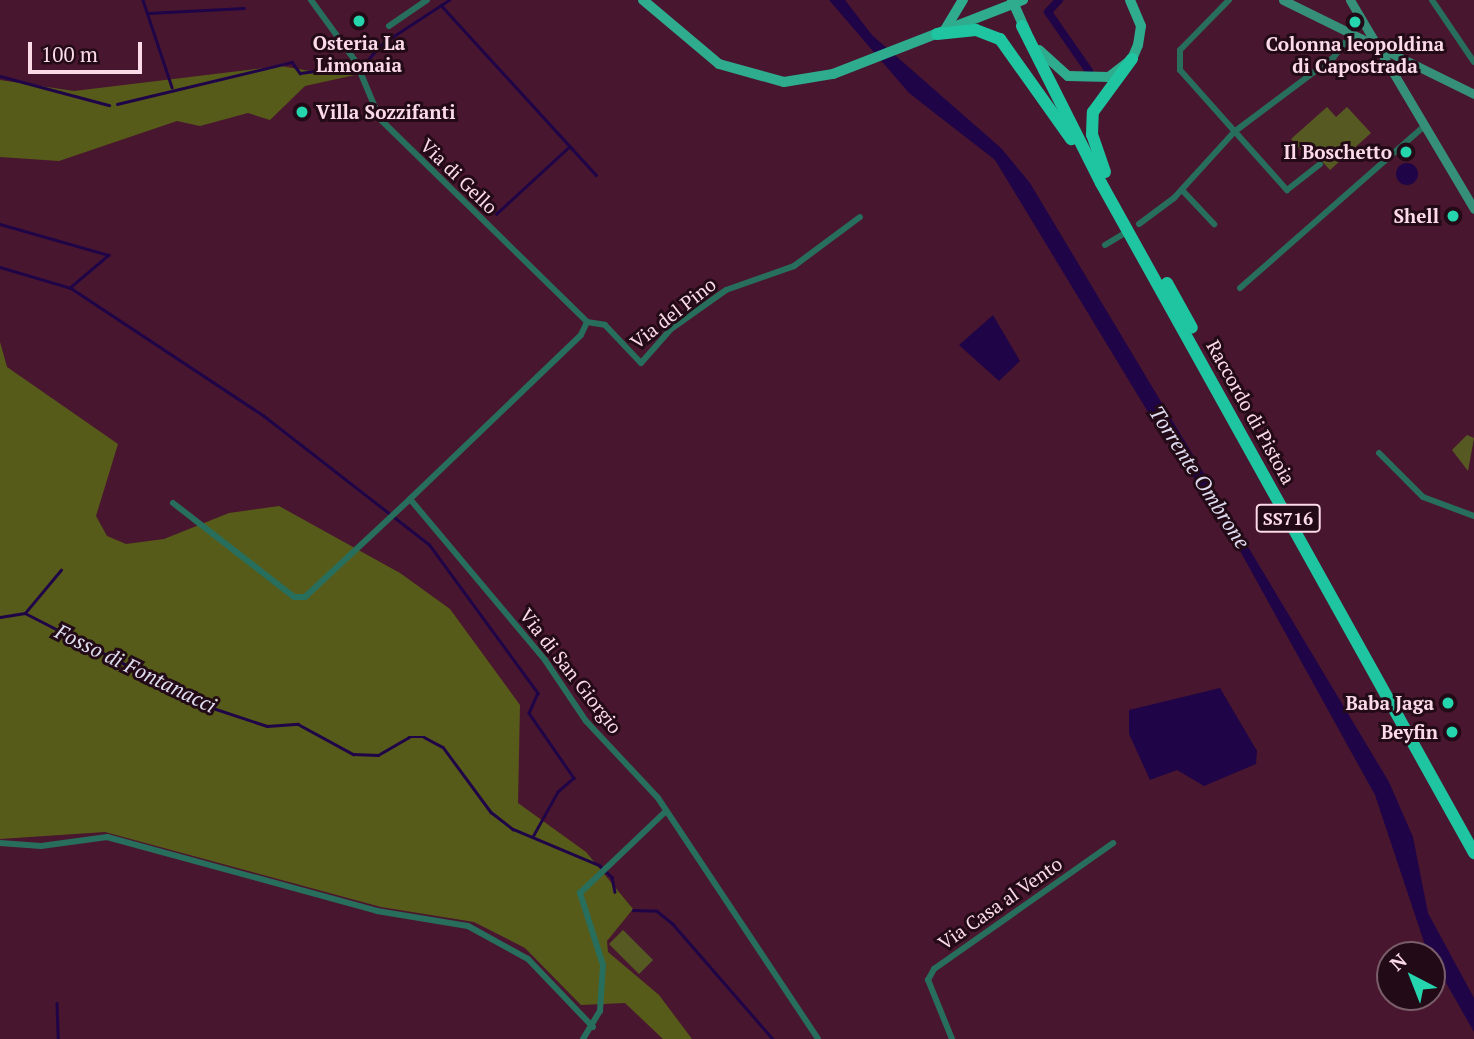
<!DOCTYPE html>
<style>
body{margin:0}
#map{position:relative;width:1474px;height:1039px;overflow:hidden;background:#49162f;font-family:"PT Serif",serif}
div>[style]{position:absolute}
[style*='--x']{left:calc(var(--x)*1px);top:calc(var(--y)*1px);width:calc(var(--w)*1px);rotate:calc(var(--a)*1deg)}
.green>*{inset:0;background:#565a22}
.forest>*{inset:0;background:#575b19}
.water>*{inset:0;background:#1f0547}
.round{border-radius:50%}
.stream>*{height:2.5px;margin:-1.25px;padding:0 1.25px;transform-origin:1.25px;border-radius:1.25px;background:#1f0547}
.canal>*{height:8px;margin:-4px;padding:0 4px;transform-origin:4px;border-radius:4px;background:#1f0547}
.street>*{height:6px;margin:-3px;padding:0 3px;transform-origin:3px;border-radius:3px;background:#286e5c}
.secondary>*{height:9px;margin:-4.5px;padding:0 4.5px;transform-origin:4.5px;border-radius:4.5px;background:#368f78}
.primary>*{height:10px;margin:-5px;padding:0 5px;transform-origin:5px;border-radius:5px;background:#2fab8d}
.highway>*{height:12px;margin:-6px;padding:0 6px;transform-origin:6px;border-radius:6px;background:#1fc4a0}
.dots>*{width:19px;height:19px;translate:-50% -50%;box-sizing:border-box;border:4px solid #220b16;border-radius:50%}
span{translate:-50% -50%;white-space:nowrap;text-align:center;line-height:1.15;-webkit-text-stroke:6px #220b16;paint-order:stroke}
.shield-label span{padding:2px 5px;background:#220b16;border:2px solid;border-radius:5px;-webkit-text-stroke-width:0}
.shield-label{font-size:18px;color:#fcdae7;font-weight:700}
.poi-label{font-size:19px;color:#fcdae7;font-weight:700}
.left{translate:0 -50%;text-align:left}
.right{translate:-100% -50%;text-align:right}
.street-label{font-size:19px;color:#fcdae7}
.water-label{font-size:21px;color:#dedbef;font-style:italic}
.north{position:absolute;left:1376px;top:941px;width:70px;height:70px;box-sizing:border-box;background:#220b16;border:2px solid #795e6a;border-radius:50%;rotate:318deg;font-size:19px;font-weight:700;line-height:28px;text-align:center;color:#fcdae7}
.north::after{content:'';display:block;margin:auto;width:24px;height:32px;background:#24d5ae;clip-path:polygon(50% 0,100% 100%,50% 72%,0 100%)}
.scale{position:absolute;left:28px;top:42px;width:114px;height:32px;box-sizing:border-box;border:4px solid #fcdae7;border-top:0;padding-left:9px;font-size:21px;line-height:24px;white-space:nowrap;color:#fcdae7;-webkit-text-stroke:5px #220b16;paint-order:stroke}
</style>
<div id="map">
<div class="green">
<div style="clip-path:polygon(1327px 107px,1336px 117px,1347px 107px,1371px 133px,1330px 170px,1319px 158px,1311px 161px,1291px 139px)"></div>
<div style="clip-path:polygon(1467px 435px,1474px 438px,1468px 471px,1452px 450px)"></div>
<div style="clip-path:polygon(623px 930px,653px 960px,639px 974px,609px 944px)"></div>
</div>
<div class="forest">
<div style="clip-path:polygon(281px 66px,316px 72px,352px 67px,355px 75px,305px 86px,270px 120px,248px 113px,200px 126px,177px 121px,59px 161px,0 157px,0 80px,74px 91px)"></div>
<div style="clip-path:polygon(0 342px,7px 367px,118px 444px,96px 516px,107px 536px,126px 544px,164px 539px,229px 513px,279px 506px,400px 573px,450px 609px,520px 705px,518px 803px,586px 852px,633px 909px,607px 941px,608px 952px,659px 995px,692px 1039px,663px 1039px,625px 1003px,581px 1005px,525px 948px,474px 922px,381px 907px,105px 832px,0 839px)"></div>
</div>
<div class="water">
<div style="clip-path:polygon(829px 0,845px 0,872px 35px,1001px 148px,1030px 183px,1389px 782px,1413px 837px,1428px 913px,1474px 998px,1474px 1032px,1426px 948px,1375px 795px,1219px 513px,1157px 427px,995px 160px,909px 93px)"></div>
<div class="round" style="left:1396px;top:163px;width:22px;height:22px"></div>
<div style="clip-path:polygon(993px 315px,1020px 361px,999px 381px,959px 345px)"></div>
<div style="clip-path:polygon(1220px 688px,1257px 751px,1256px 764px,1204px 786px,1177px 770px,1150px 780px,1129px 734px,1129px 710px)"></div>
</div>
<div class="stream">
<div style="--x:143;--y:0;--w:92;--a:71.6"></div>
<div style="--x:441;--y:5;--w:230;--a:47.6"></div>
<div style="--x:148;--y:13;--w:96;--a:-3"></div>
<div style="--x:363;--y:65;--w:30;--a:-48"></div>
<div style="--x:383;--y:43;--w:79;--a:-33.1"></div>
<div style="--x:0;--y:76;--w:113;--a:14.9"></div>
<div style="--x:117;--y:104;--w:180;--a:-13.5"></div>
<div style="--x:292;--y:62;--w:14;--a:54"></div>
<div style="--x:300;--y:73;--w:52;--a:-7.7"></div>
<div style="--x:496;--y:214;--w:100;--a:-42.6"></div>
<div style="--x:0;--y:224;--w:113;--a:15.9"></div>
<div style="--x:109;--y:255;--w:51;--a:139.8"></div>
<div style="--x:0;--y:267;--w:74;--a:16.5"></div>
<div style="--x:71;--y:288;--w:230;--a:33.5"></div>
<div style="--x:263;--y:415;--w:210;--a:37.9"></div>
<div style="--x:429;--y:544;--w:185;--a:53.8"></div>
<div style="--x:538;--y:693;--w:22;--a:114"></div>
<div style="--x:529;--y:713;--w:79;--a:55.3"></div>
<div style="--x:574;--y:778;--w:21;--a:139"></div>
<div style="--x:558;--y:792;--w:51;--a:119.1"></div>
<div style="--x:25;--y:613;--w:56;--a:-50.1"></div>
<div style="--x:0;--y:617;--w:25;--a:-9"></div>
<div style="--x:25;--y:613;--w:204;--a:27.1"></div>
<div style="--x:207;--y:706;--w:63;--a:18.4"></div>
<div style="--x:267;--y:726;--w:31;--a:-4"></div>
<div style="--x:298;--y:724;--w:63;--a:28.6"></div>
<div style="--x:353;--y:754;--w:25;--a:2"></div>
<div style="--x:378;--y:755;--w:36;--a:-30"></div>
<div style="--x:409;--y:737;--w:15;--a:0"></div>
<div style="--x:424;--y:737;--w:21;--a:28"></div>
<div style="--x:443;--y:747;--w:81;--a:53.6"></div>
<div style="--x:491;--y:812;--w:28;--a:38"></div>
<div style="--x:513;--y:829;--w:93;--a:22.7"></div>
<div style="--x:599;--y:865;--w:18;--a:43"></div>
<div style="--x:612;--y:877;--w:15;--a:79"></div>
<div style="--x:633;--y:910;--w:24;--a:2"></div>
<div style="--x:657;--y:911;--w:21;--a:39"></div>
<div style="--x:673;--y:924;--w:152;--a:49"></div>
<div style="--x:57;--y:1003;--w:36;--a:88"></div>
</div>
<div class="canal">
<div style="--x:1059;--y:0;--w:16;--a:133"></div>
<div style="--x:1048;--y:12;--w:72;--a:55.2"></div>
</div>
<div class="street">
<div style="--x:311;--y:0;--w:77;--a:54"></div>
<div style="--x:356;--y:62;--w:62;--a:67.2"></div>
<div style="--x:380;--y:119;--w:290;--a:44.4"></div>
<div style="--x:1229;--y:0;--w:70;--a:134.4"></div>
<div style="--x:1180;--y:50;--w:20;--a:90"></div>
<div style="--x:1180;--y:70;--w:161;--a:48.3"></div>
<div style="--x:1287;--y:190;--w:42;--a:-38.2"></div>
<div style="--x:1432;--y:0;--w:75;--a:55.9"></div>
<div style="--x:389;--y:26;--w:46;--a:-34.4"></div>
<div style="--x:1182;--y:190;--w:47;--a:46.7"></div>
<div style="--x:1139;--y:224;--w:44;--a:-36.6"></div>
<div style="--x:1174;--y:198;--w:89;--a:-47.7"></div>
<div style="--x:1234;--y:132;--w:124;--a:-36.8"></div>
<div style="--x:1333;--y:58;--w:31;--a:-52"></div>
<div style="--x:1105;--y:245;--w:23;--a:-31"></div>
<div style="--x:1240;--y:288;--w:242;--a:-41.3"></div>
<div style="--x:587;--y:322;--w:14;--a:115"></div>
<div style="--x:581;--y:335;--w:237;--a:136.2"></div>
<div style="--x:410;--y:499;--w:210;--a:50"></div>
<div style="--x:545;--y:660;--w:73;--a:56.1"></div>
<div style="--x:586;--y:721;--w:105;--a:46.9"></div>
<div style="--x:658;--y:798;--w:289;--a:56.4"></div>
<div style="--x:587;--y:322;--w:18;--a:9"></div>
<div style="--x:605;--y:325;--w:52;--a:46.5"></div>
<div style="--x:641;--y:363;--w:45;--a:-48.6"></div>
<div style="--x:671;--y:329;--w:67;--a:-35.3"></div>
<div style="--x:726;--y:290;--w:72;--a:-19.4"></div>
<div style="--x:794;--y:266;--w:82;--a:-36.6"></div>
<div style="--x:1379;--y:453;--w:62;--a:45"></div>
<div style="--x:1423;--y:497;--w:54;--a:20.4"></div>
<div style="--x:173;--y:503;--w:153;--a:37.8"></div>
<div style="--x:294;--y:597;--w:11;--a:0"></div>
<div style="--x:305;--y:597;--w:144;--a:-43"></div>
<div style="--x:0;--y:843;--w:41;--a:4.2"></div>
<div style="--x:41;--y:846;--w:67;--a:-7.8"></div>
<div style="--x:107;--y:837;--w:280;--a:15.3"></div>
<div style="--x:377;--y:911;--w:92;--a:9.4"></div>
<div style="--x:468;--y:926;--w:68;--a:28.8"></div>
<div style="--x:528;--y:959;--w:94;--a:46.3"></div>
<div style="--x:583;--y:1039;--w:33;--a:-59"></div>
<div style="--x:600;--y:1011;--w:46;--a:-86.3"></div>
<div style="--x:603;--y:965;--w:76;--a:-107.7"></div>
<div style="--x:580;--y:893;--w:119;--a:-43.6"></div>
<div style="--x:952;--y:1039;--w:64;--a:-112.1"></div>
<div style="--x:928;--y:980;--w:13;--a:-61"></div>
<div style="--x:934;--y:969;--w:219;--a:-35.1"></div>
</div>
<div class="secondary">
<div style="--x:1283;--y:0;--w:213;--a:26.2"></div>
<div style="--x:1350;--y:0;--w:243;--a:59.3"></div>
</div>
<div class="primary">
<div style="--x:643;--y:0;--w:99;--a:40.1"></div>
<div style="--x:719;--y:64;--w:67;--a:15.5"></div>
<div style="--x:784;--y:82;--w:50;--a:-9.3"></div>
<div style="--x:833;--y:74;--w:204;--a:-21.3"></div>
<div style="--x:1012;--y:0;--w:35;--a:66"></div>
<div style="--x:946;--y:28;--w:33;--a:-59"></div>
<div style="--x:1039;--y:50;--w:39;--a:42"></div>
<div style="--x:1068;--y:76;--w:41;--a:1.4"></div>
<div style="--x:1109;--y:77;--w:29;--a:-38"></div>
<div style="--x:1132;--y:59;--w:15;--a:-67"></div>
<div style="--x:1138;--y:45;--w:19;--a:-81"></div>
<div style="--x:1141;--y:26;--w:28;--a:-113"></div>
</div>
<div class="highway">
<div style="--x:1022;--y:26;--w:176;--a:63.3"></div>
<div style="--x:1101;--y:183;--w:767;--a:60.89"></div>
<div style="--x:937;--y:34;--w:39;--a:-6"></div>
<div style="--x:976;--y:30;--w:26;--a:21"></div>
<div style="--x:1000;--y:39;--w:123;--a:54.6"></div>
<div style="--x:1105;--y:172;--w:39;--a:-109"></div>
<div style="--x:1092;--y:135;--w:23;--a:-88"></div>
<div style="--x:1093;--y:112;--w:66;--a:-53.7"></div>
<div style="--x:1167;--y:283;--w:51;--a:60.9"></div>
</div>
<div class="dots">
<div style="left:359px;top:21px;background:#24d5ae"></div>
<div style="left:1355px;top:22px;background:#24d5ae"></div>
<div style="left:302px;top:112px;background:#24d5ae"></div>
<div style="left:1406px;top:152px;background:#24d5ae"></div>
<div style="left:1453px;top:216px;background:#24d5ae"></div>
<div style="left:1448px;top:703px;background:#24d5ae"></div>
<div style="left:1452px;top:732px;background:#24d5ae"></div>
</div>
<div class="shield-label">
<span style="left:1288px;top:518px">SS716</span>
</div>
<div class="poi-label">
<span style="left:359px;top:54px">Osteria La<br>Limonaia</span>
<span style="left:1355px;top:55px">Colonna leopoldina<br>di Capostrada</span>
<span class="left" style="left:316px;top:112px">Villa Sozzifanti</span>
<span class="right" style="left:1392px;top:152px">Il Boschetto</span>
<span class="right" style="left:1439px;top:216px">Shell</span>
<span class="right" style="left:1434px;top:703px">Baba Jaga</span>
<span class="right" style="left:1438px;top:732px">Beyfin</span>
</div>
<div class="street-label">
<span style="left:459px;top:176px;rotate:44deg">Via di Gello</span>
<span style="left:673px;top:313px;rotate:-38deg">Via del Pino</span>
<span style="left:1251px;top:412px;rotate:61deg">Raccordo di Pistoia</span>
<span style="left:571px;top:671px;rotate:52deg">Via di San Giorgio</span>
<span style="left:1000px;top:903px;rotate:-35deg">Via Casa al Vento</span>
</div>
<div class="water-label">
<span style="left:1200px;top:477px;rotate:57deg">Torrente Ombrone</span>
<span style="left:136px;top:668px;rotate:26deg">Fosso di Fontanacci</span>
</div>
<div class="north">N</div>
<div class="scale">100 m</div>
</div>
